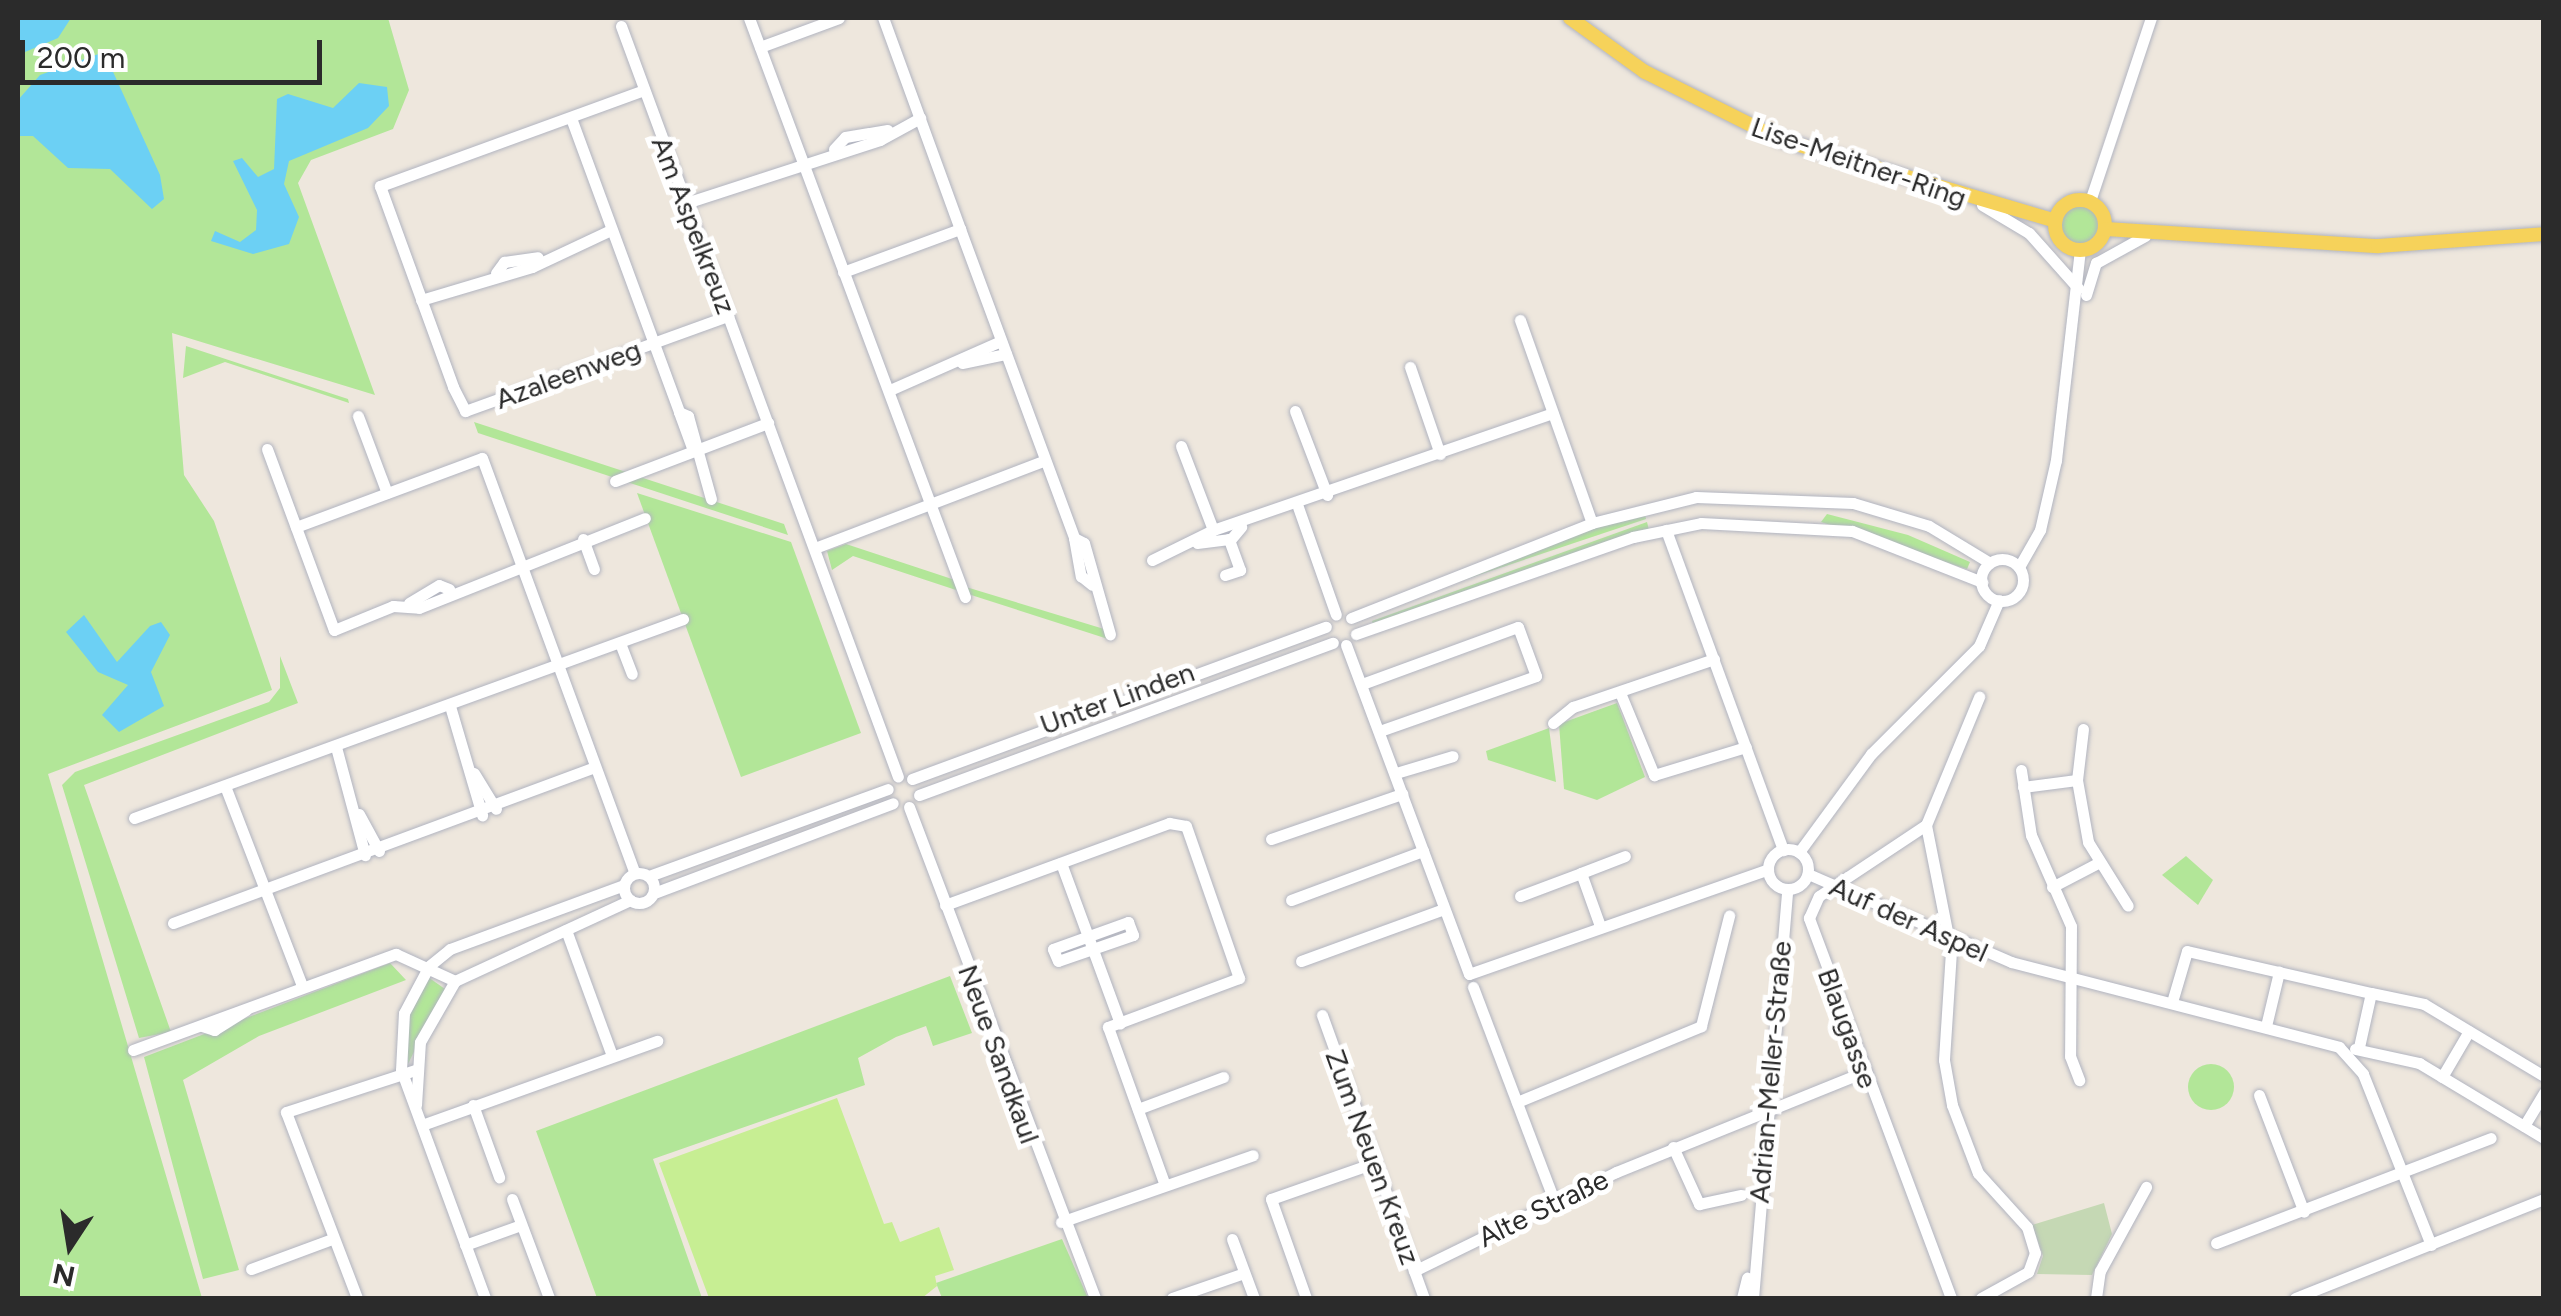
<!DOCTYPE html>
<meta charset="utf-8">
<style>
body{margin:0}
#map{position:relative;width:2561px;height:1316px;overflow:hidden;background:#eee7dd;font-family:Figtree,sans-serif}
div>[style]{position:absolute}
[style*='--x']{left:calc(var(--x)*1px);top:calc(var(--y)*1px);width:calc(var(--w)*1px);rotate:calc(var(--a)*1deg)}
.green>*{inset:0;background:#b2e698}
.round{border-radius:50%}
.cemetery>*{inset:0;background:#c5d8b4}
.pitch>*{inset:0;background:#c7ee93}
.water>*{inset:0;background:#6cd0f4}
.roads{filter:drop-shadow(0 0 2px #b1b4c0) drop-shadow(0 0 2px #b1b4c0)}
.minor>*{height:11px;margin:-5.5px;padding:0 5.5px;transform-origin:5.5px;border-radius:5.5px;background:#fff}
.minor>.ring{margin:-5.5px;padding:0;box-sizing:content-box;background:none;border:11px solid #fff;border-radius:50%}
.major>*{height:14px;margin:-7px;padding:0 7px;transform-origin:7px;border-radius:7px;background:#f6d25a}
.major>.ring{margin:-7px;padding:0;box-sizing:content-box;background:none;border:14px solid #f6d25a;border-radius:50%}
span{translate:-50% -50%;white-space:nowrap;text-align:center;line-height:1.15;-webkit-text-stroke:10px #fff;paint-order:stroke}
.street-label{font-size:28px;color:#2b2b2b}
.frame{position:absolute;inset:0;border:20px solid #2b2b2b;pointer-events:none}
.north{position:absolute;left:20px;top:1196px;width:100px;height:100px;-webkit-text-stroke:8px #fff;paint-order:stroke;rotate:192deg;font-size:28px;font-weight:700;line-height:40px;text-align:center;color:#2b2b2b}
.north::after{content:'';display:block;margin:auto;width:35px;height:45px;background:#2b2b2b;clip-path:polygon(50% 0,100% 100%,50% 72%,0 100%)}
.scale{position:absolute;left:20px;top:40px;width:302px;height:45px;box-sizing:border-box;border:5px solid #2b2b2b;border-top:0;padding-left:12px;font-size:30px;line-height:35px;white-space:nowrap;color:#2b2b2b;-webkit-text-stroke:8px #fff;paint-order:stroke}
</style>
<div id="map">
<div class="green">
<div style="clip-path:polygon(18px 18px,388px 18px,409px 90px,393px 129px,311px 160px,298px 183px,375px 395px,172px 333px,184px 475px,214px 521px,272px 690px,48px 774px,202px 1298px,18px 1298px)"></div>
<div class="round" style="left:2060px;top:204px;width:40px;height:40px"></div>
<div style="clip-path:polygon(186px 346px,348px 399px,349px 403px,225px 362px,183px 378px)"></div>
<div style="clip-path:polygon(474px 422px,626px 472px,612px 477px,478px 433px)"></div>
<div style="clip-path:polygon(637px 476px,784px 524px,788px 535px,624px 481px)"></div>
<div style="clip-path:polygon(637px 493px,791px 542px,861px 733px,741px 777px)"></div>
<div style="clip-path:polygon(1644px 511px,1646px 519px,1368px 612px,1614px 520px)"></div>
<div style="clip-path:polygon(1827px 514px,1908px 535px,1970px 562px,1967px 569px,1821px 522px)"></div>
<div style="clip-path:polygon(1647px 522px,1649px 530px,1374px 627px,1372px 621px)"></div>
<div style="clip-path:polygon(846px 544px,955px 580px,959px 591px,853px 556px,832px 570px,827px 551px)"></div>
<div style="clip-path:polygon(966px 587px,1104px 629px,1108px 639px,968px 594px)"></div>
<div style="clip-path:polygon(280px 656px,298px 703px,84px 785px,171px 1032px,139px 1038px,62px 785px,75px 772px,269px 702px,280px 688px)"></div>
<div style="clip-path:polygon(1617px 703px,1645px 777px,1597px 800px,1564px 789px,1559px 724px)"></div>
<div style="clip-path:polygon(1549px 728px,1556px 782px,1488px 760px,1486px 751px)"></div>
<div style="clip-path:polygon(2186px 856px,2213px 880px,2198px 905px,2162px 875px)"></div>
<div style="clip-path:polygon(390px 963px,406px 980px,259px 1036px,183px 1080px,239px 1270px,203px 1279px,144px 1057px)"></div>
<div style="clip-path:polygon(950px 976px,972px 1033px,933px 1046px,926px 1026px,896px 1037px,858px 1058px,865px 1085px,653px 1159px,702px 1298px,597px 1298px,536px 1131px)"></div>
<div style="clip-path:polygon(428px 977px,445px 989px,408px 1064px,406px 1019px)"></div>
<div class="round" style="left:2188px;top:1064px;width:46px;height:46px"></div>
<div style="clip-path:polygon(1062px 1239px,1088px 1298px,942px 1298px,936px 1283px)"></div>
</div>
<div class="cemetery">
<div style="clip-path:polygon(2104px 1203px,2112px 1234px,2092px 1275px,2037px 1274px,2043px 1256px,2032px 1225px)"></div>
</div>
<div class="pitch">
<div style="clip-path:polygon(837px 1098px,884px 1224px,892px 1222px,900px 1242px,939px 1227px,954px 1270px,935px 1276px,937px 1286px,922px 1298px,709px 1298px,659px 1163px)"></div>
</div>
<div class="water">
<div style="clip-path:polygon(18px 18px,71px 18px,58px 38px,18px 55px)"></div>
<div style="clip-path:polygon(104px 52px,160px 175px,164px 199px,152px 209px,110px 169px,68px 168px,33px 136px,18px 136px,18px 100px,40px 75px)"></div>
<div style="clip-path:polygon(359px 83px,387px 87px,389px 106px,368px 128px,289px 161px,284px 184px,299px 217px,289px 244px,253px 254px,211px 241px,215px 231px,240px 242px,256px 230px,257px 210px,233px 161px,242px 158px,258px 177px,274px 169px,277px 99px,288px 94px,333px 108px)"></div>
<div style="clip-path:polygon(84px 615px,117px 662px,150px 626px,161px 622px,170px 635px,151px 672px,164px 706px,119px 732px,102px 715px,128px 685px,98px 672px,66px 632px)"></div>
</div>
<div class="roads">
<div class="minor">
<div style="--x:749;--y:18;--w:618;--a:69.54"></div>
<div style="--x:621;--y:26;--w:800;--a:69.75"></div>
<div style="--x:760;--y:47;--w:84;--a:-20.2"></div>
<div style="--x:644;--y:90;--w:281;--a:160"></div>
<div style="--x:380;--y:186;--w:214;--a:70"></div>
<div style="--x:453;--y:387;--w:27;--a:63"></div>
<div style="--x:465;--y:411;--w:280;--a:-19.9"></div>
<div style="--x:571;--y:118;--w:313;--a:69.8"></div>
<div style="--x:679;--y:412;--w:10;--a:24"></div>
<div style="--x:688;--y:416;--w:86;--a:74.5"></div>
<div style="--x:834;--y:149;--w:16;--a:-47"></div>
<div style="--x:845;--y:137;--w:43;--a:-9.5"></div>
<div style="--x:2090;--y:201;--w:193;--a:-71.6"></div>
<div style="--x:686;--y:203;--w:204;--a:-18"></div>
<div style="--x:880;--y:140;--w:46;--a:-28.8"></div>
<div style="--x:1982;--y:205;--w:55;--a:30.8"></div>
<div style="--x:2029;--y:233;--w:74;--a:48.3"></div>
<div style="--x:960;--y:229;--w:329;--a:69.7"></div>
<div style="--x:1074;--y:538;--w:11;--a:27"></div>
<div style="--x:1084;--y:543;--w:95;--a:74.1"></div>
<div style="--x:843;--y:272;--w:125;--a:-20.2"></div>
<div style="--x:960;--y:229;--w:225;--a:-110"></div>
<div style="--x:496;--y:273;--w:14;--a:-54"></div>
<div style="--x:504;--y:262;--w:34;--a:-8"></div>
<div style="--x:2086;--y:295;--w:34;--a:-73"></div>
<div style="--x:2096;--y:263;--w:56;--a:-28.9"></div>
<div style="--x:421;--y:300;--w:116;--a:-16.6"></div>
<div style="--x:532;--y:267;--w:87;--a:-25.1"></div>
<div style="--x:1520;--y:320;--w:215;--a:70.5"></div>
<div style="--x:962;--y:363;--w:45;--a:-11.6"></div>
<div style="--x:1410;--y:367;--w:92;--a:71"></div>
<div style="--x:892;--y:389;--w:119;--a:-23.8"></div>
<div style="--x:1295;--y:411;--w:90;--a:69.1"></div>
<div style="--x:679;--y:412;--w:38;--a:70"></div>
<div style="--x:358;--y:416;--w:82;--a:69.4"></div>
<div style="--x:1181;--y:446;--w:90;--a:69.1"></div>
<div style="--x:267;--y:449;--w:193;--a:69.7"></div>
<div style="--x:334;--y:630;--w:64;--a:-22.1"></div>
<div style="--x:393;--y:606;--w:26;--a:4"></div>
<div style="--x:419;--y:608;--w:243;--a:-21.7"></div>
<div style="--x:615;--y:481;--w:164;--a:-20.8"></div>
<div style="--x:1298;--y:507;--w:114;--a:70.6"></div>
<div style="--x:296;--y:527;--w:198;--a:-20.4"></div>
<div style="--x:482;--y:458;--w:442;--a:69.8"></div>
<div style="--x:1666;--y:530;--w:341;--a:69.9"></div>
<div style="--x:1074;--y:538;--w:39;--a:80"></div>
<div style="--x:1081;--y:576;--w:14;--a:39"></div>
<div style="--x:583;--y:539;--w:32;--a:70"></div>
<div style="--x:1197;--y:543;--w:34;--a:-7"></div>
<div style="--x:1231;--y:539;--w:16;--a:-50"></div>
<div style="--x:815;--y:548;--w:246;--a:-20.9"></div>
<div class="ring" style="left:1981px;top:559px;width:31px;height:31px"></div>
<div style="--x:1152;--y:560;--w:68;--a:-26.2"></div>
<div style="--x:1213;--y:530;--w:359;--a:-19"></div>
<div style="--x:2019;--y:567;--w:43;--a:-60.4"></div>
<div style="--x:2040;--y:530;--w:72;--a:-77.1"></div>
<div style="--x:2056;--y:460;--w:211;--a:-83.5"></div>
<div style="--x:1225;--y:575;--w:16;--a:-18"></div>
<div style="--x:1240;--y:570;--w:33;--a:-110"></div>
<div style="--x:409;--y:603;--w:35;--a:-31"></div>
<div style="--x:439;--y:585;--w:11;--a:22"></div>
<div style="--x:1351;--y:618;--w:259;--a:-21.5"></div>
<div style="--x:1592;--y:523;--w:107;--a:-14"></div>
<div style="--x:1696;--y:497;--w:157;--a:2.2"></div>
<div style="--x:1853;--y:503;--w:79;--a:16.8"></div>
<div style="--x:1929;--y:526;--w:71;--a:31.2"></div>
<div style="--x:1356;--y:634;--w:293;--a:-19.3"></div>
<div style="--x:1633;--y:537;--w:69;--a:-11.6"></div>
<div style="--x:1701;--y:523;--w:151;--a:3"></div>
<div style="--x:1852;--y:531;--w:140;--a:21.4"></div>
<div style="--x:620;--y:643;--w:33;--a:69"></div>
<div style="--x:1346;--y:645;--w:351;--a:69.5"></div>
<div style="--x:1469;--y:974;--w:317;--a:-19.3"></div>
<div style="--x:1362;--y:684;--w:166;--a:-20.1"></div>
<div style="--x:1518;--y:627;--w:52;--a:69.8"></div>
<div style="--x:1536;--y:676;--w:165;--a:160.6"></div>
<div style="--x:1621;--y:695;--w:87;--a:67.6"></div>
<div style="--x:1654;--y:775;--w:96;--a:-16.9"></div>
<div style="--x:450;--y:706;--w:114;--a:73.6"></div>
<div style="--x:1553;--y:723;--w:26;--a:-39"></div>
<div style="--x:1573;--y:707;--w:149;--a:-18.8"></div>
<div style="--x:2083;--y:729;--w:51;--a:96.7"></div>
<div style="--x:2077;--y:780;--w:63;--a:79.9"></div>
<div style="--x:2088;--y:842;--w:75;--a:58"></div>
<div style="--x:336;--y:747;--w:112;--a:75"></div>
<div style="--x:2021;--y:770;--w:66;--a:81.3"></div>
<div style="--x:2031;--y:835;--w:99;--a:66.3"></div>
<div style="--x:2071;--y:926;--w:130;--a:90.4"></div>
<div style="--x:2070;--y:1056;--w:26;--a:69"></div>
<div style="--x:474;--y:773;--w:42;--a:58.6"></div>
<div style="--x:1396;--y:773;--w:59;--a:-16.6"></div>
<div style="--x:912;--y:779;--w:441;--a:-20.2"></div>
<div style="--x:225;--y:786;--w:214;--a:68.9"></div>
<div style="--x:2023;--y:787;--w:54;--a:-7.4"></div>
<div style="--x:919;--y:795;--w:441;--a:-20.2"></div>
<div style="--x:909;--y:807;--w:525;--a:69.25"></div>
<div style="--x:359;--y:814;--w:42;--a:61.6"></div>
<div style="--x:134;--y:818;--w:584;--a:-19.92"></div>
<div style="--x:1926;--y:825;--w:128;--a:78.8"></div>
<div style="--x:1951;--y:951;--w:109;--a:93.7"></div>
<div style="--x:1944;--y:1060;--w:46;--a:79.9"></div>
<div style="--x:1952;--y:1105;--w:73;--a:69.1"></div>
<div style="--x:1978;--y:1173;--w:73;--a:47.8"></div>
<div style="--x:2027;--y:1227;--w:27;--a:73"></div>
<div style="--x:2035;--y:1253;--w:20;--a:110"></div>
<div style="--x:2028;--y:1272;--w:54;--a:151"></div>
<div style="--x:1271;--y:839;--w:139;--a:-19"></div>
<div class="ring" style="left:1768px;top:849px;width:29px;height:29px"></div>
<div style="--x:1799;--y:852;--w:122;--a:-53.7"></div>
<div style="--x:1871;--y:754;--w:153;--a:-45"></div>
<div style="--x:1979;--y:646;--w:50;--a:-66.5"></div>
<div style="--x:1061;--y:863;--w:171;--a:69.8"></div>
<div class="ring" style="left:624px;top:873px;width:19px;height:19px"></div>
<div style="--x:1581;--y:873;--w:47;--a:-21.1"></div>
<div style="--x:1808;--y:874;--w:221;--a:23.4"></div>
<div style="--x:2011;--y:962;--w:339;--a:14.5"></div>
<div style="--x:2339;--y:1047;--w:36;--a:48"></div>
<div style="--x:2363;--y:1074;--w:184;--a:68.3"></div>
<div style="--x:649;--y:876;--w:254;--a:-20"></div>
<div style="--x:2052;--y:887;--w:52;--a:-27.6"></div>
<div style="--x:654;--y:893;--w:255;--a:-20.6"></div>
<div style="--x:1520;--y:896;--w:65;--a:-20.7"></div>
<div style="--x:1581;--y:873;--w:56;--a:70.3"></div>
<div style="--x:1291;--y:900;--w:141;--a:-20.4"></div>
<div style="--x:945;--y:905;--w:239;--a:-20.1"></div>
<div style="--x:1169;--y:823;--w:17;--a:10"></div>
<div style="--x:1186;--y:826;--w:161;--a:70.8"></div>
<div style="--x:1239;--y:978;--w:140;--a:159.5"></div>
<div style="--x:1108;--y:1027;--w:168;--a:70.2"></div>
<div style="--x:1128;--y:922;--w:14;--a:69"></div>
<div style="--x:1133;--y:935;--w:79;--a:160.9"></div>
<div style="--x:1058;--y:961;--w:13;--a:-113"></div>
<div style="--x:1053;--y:949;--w:80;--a:-19.8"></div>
<div style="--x:173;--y:923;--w:448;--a:-20.3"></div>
<div style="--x:566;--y:930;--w:134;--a:69.9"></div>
<div style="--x:1301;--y:961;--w:152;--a:-20"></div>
<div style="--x:1473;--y:987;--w:231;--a:69.2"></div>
<div style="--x:2172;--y:1002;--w:53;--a:-73.6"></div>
<div style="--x:2187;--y:951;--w:189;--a:12.9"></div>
<div style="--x:1322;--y:1015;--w:301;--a:70.2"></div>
<div style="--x:202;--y:1026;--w:13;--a:18"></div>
<div style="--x:214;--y:1030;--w:38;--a:-32"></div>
<div style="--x:2266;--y:1026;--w:56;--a:-76.5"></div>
<div style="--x:2359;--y:1047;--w:55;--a:-77.5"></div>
<div style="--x:2371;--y:993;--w:54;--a:11.7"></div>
<div style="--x:2424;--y:1004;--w:140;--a:31"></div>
<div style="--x:2355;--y:1049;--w:66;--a:12.3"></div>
<div style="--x:2419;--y:1063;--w:146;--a:31"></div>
<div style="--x:133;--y:1050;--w:280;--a:-20.1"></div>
<div style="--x:396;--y:954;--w:65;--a:24.6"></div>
<div style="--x:2442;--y:1077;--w:53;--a:-59.6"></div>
<div style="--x:2259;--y:1095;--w:125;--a:69"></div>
<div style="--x:1517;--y:1102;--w:199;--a:-22.4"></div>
<div style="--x:1701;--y:1026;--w:114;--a:-75.7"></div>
<div style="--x:416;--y:1105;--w:63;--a:-86.4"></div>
<div style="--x:420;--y:1042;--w:70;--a:-60.2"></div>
<div style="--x:455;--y:981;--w:193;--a:-24.8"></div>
<div style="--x:473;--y:1105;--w:77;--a:70.1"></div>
<div style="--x:1138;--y:1109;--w:91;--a:-20.6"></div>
<div style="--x:422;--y:1125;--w:250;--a:-19.7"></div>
<div style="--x:2524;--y:1126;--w:39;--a:-59"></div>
<div style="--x:1673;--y:1147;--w:63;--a:65.5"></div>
<div style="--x:1699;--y:1204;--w:43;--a:-12.1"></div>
<div style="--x:512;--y:1199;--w:106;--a:69.5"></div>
<div style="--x:1061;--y:1222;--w:203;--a:-19.2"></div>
<div style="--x:1232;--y:1239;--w:63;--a:69.6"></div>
<div style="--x:2216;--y:1243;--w:294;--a:-20.9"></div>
<div style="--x:465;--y:1245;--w:59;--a:-19.7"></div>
<div style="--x:251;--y:1269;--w:86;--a:-20.3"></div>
<div style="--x:1414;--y:1271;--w:225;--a:-26.1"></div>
<div style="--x:1616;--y:1172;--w:266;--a:-22"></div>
<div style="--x:357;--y:1298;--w:199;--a:-110.9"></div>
<div style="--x:286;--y:1112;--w:136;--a:-18"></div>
<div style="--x:485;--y:1298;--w:243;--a:-110.2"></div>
<div style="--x:401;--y:1070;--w:57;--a:-87"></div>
<div style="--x:404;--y:1013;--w:53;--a:-62"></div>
<div style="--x:429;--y:966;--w:27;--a:-39"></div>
<div style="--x:450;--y:949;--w:185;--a:-20.2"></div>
<div style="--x:1172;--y:1298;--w:76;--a:-19.1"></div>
<div style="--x:1306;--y:1298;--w:105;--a:-109.5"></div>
<div style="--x:1271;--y:1199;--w:109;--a:-19.3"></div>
<div style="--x:1742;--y:1298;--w:21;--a:-76"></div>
<div style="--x:1753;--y:1298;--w:410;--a:-85.2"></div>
<div style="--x:1951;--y:1298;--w:406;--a:-110.5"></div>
<div style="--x:1809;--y:918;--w:24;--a:-66"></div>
<div style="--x:1819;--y:896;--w:128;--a:-33.6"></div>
<div style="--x:1926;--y:825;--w:139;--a:-67.5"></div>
<div style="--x:2096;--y:1298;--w:27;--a:-82"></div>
<div style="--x:2100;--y:1271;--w:96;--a:-61.3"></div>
<div style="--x:2295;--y:1298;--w:268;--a:-21.7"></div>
</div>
<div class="major">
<div style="--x:1570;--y:18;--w:92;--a:35.8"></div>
<div style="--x:1645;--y:72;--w:150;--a:26.6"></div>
<div style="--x:1779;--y:139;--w:288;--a:16.5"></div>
<div class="ring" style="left:2055px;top:200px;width:36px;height:36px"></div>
<div style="--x:2106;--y:229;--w:273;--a:3.6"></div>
<div style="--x:2378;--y:246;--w:166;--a:-4.1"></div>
</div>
</div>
<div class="street-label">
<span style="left:1859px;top:162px;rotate:19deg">Lise-Meitner-Ring</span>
<span style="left:694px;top:225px;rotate:69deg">Am Aspelkreuz</span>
<span style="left:568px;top:374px;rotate:-20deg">Azaleenweg</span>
<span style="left:1117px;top:698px;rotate:-20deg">Unter Linden</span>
<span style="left:1909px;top:919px;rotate:24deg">Auf der Aspel</span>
<span style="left:1848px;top:1028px;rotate:70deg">Blaugasse</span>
<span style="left:999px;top:1054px;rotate:70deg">Neue Sandkaul</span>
<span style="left:1770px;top:1072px;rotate:-85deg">Adrian-Meller-Straße</span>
<span style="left:1373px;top:1157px;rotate:70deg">Zum Neuen Kreuz</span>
<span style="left:1543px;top:1208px;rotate:-26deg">Alte Straße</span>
</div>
<div class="frame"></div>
<div class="north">N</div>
<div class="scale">200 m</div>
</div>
